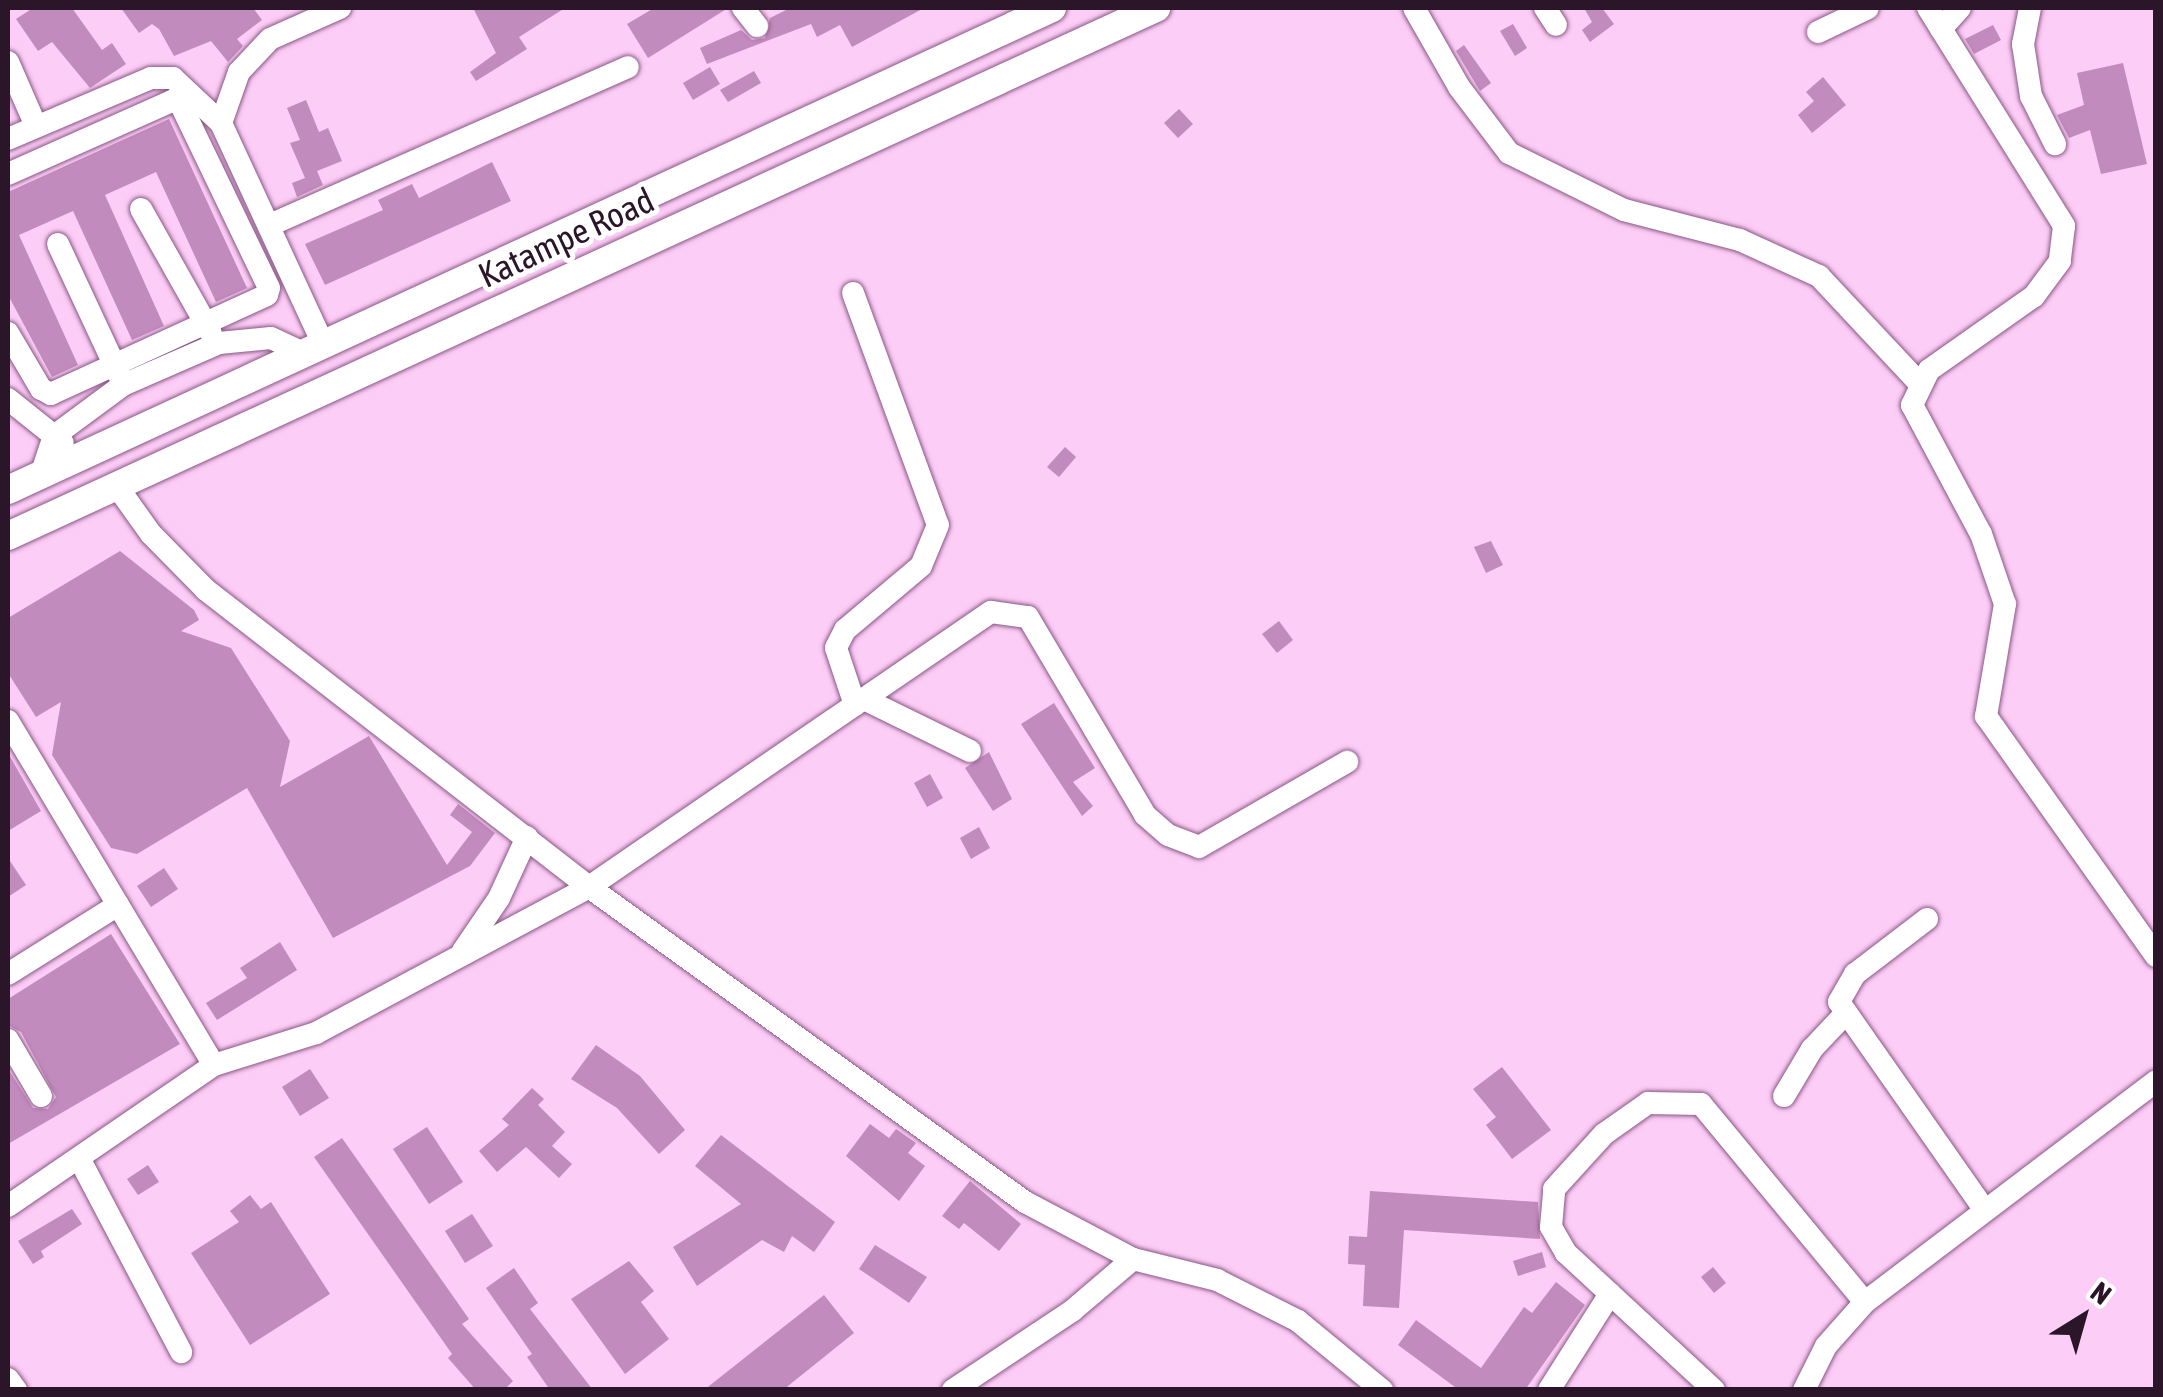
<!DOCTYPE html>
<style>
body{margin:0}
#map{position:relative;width:2163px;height:1397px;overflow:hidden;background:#fccdf6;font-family:"Asap Condensed",sans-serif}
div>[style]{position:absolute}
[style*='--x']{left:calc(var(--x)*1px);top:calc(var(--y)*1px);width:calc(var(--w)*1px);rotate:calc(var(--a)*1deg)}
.building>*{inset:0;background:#c28bbd}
.roads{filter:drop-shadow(0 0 2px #895685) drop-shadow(0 0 2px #895685)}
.minor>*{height:22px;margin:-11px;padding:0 11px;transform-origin:11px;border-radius:11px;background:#fff}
.major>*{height:28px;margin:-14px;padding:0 14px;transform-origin:14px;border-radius:14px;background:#fff}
span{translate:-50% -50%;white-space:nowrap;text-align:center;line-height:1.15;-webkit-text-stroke:10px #fff;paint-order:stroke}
.street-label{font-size:35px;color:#2a1529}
.frame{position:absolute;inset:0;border:10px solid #2a1529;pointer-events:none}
.north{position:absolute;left:2033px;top:1267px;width:100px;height:100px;-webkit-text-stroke:8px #fff;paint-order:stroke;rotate:37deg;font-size:28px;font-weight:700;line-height:40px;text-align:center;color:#2a1529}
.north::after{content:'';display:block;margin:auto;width:35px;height:45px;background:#2a1529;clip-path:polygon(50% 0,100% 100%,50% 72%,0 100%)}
</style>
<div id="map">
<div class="building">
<div style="clip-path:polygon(33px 8px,72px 8px,102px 50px,112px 43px,126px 64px,90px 88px,52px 42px,38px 51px,16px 19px)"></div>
<div style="clip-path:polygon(121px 8px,253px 8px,262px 20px,237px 39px,243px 46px,228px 62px,211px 41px,174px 56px,159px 29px,152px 24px,139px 33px)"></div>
<div style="clip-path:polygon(473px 8px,565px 8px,519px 37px,527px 49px,476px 81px,470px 72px,496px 53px)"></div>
<div style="clip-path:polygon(654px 8px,728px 8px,648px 58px,627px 24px)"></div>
<div style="clip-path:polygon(790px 8px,924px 8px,852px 47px,840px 25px,817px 37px,811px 24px,707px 64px,700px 48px,741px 30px,752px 40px,765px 38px,770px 18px)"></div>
<div style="clip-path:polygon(1584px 8px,1602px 8px,1614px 24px,1590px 42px,1582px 30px,1592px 22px)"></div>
<div style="clip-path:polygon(1513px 24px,1527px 48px,1515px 56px,1500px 31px)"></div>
<div style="clip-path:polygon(1993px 25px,2001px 40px,1974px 54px,1965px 39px)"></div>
<div style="clip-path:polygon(1464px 45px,1491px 83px,1480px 91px,1456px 51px)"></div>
<div style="clip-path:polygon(2123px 63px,2147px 164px,2101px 174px,2090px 130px,2069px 138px,2057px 115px,2084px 105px,2077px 73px)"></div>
<div style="clip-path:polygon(710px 67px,720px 84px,693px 100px,683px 83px)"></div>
<div style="clip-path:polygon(754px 71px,761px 83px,728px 102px,720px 90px)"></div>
<div style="clip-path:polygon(1823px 77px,1846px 105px,1812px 133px,1798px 115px,1814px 101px,1806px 92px)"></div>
<div style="clip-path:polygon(306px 100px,319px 132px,328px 128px,342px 161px,317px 171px,323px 185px,297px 197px,292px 183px,305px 178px,290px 143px,300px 140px,287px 108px)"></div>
<div style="clip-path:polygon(1179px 109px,1193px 124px,1178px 138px,1164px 123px)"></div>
<div style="clip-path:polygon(169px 119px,247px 288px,216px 302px,156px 172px,105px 195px,164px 326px,132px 340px,73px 211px,19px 235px,78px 365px,52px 377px,8px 295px,8px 192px)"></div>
<div style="clip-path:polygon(492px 162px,511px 201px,325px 285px,305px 244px,383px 210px,378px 200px,412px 184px,419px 198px)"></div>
<div style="clip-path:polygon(1065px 447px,1076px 457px,1059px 477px,1047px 467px)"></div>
<div style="clip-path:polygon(1491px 541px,1503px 565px,1486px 573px,1474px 547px)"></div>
<div style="clip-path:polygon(120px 551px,194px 610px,199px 620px,181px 631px,231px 648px,290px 741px,280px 787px,369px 736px,447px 865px,472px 832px,450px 815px,458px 804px,495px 833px,470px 866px,333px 938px,247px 788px,137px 854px,111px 848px,52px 755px,61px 702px,36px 717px,8px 673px,8px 618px)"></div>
<div style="clip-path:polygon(1279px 621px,1293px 640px,1277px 653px,1262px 634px)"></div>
<div style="clip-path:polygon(1054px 703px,1095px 768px,1073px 782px,1093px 806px,1082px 816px,1021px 724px)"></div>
<div style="clip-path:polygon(989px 752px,1012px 799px,993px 811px,965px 768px)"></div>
<div style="clip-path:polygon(8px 753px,41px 811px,8px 831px)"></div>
<div style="clip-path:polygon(930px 774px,943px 798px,927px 807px,914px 783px)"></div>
<div style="clip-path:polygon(979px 827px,990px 848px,971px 859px,960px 838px)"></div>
<div style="clip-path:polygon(8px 858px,26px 885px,8px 897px)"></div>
<div style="clip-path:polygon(164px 868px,178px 889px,151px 907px,137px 886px)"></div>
<div style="clip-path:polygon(111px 934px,180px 1044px,8px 1144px,8px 1069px,33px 1108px,48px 1109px,56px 1097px,21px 1032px,8px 1025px,8px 999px)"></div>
<div style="clip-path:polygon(280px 942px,297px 970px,217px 1020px,206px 1003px,247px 978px,240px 968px)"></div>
<div style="clip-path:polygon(596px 1045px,640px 1076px,685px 1130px,659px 1154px,617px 1108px,571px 1079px)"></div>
<div style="clip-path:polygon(1502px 1067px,1551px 1130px,1512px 1159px,1486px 1125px,1496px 1117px,1473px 1089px)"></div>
<div style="clip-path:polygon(310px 1069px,329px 1098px,300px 1116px,282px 1087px)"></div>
<div style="clip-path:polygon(532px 1088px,544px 1099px,538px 1105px,565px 1132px,552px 1146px,572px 1164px,559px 1178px,526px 1147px,497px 1172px,479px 1151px,509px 1125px,502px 1119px)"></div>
<div style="clip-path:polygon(870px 1124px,889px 1138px,896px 1129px,916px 1143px,908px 1153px,925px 1166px,899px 1201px,846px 1156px)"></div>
<div style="clip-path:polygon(427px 1127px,463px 1182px,429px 1204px,393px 1149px)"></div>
<div style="clip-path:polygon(721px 1135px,835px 1222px,814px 1252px,792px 1236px,784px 1252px,762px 1240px,697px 1286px,673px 1247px,741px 1204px,695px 1166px)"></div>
<div style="clip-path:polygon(342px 1138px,469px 1319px,462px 1324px,513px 1381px,504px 1390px,476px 1390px,448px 1358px,452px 1354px,314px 1157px)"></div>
<div style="clip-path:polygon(148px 1165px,159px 1182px,138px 1195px,127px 1179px)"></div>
<div style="clip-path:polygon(970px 1181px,1021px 1224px,999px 1251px,964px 1223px,959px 1229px,942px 1216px)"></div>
<div style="clip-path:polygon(1370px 1191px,1538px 1202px,1540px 1239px,1404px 1230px,1399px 1308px,1363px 1306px,1365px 1265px,1348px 1264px,1349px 1236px,1367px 1237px)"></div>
<div style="clip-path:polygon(250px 1195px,261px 1209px,271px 1202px,330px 1294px,250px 1345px,191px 1253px,239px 1222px,230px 1211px)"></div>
<div style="clip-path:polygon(72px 1209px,82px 1224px,41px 1251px,44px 1257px,33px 1264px,18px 1241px)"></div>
<div style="clip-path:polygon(472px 1214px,493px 1246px,465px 1263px,445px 1231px)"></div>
<div style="clip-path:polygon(875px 1245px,927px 1277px,909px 1303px,859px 1269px)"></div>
<div style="clip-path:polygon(1542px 1252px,1546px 1267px,1518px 1276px,1513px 1261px)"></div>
<div style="clip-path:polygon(629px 1261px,654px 1291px,641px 1302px,669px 1339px,625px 1374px,571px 1299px)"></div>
<div style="clip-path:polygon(1713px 1267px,1726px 1283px,1714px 1293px,1701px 1277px)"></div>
<div style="clip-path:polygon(514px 1268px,538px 1303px,530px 1309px,593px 1390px,550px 1390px,527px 1357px,532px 1354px,486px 1288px)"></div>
<div style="clip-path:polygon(1556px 1282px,1585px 1305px,1525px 1390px,1459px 1390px,1398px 1345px,1416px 1320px,1481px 1368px,1524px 1307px,1532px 1313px)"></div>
<div style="clip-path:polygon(824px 1295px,854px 1333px,783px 1390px,704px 1390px)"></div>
</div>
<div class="roads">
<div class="minor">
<div style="--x:743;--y:8;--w:23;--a:52"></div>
<div style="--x:1414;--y:8;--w:91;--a:60.3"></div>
<div style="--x:1459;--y:87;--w:83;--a:52.9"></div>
<div style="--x:1509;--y:153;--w:128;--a:26.4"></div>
<div style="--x:1624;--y:210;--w:120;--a:14.5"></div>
<div style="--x:1740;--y:240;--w:87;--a:24.5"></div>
<div style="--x:1819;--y:276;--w:146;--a:46.9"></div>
<div style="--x:1545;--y:8;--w:20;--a:57"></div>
<div style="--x:1928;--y:8;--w:257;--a:58"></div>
<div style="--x:2064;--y:226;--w:35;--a:97"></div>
<div style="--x:2060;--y:261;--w:44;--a:126.6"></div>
<div style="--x:2034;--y:296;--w:128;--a:144.8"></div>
<div style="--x:1929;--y:370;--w:39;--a:116"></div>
<div style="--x:1912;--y:405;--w:146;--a:61.9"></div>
<div style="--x:1981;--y:534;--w:74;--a:71.1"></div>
<div style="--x:2005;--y:604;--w:114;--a:99.6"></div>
<div style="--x:1986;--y:716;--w:294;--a:54.7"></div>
<div style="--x:2030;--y:8;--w:37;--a:101"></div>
<div style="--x:2023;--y:44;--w:53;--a:81.3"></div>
<div style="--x:2031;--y:96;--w:54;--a:63.4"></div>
<div style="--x:1941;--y:29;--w:28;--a:-48"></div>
<div style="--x:1818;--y:32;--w:55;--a:-25.6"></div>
<div style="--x:8;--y:62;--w:70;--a:66.4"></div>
<div style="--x:221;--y:123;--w:54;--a:-70.6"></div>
<div style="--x:239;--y:72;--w:45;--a:-46.8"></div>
<div style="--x:270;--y:39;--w:77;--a:-23.9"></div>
<div style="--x:8;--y:139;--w:155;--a:-23.1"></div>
<div style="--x:151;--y:78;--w:22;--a:0"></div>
<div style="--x:173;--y:78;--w:66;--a:43.2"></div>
<div style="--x:221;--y:123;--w:246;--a:65.2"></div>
<div style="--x:8;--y:174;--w:180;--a:-24"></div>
<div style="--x:172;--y:101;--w:8;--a:14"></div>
<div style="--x:180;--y:103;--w:205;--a:64.3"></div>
<div style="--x:269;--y:288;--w:7;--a:106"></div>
<div style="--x:267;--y:295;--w:238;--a:155.4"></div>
<div style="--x:51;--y:394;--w:11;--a:-153"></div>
<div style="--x:41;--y:389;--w:65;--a:-120.5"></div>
<div style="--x:141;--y:209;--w:142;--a:60.6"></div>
<div style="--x:270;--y:225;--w:391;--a:-23.8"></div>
<div style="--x:58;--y:244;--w:147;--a:65"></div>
<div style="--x:853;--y:293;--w:247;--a:69.9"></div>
<div style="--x:938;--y:525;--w:44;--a:112.5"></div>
<div style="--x:921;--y:566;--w:99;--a:139.9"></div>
<div style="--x:845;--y:630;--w:20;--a:117"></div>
<div style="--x:836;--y:648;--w:60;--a:71.6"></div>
<div style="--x:8;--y:399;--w:70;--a:38.7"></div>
<div style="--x:41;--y:475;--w:41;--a:-71.6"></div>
<div style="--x:54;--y:436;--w:86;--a:-36.5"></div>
<div style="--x:123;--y:385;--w:105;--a:-23.6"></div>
<div style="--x:219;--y:343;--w:52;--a:-5.5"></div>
<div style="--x:271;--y:338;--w:38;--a:25"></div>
<div style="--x:116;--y:485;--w:60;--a:54.5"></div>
<div style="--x:151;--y:534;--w:78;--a:45.5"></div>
<div style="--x:206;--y:590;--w:485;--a:37.8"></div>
<div style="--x:589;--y:887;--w:538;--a:35.85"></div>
<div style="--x:1025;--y:1202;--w:122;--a:27.8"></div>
<div style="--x:1133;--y:1259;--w:80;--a:139.6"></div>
<div style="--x:1072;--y:1311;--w:143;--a:146.4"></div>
<div style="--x:864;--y:699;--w:118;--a:26.1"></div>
<div style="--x:8;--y:721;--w:401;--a:59.1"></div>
<div style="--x:1927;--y:919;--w:91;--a:142.6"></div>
<div style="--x:1855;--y:974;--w:32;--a:120"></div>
<div style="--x:1839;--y:1002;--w:253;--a:55"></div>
<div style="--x:463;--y:951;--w:64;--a:-55.8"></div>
<div style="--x:499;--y:898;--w:67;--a:-65.3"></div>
<div style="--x:8;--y:974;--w:130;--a:-32.1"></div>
<div style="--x:8;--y:1040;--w:65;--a:59.5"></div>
<div style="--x:1784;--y:1096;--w:55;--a:-59.2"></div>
<div style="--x:1812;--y:1049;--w:50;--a:-46.6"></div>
<div style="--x:81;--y:1162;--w:215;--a:62.2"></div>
<div style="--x:8;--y:1206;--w:250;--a:-34.4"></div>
<div style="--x:214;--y:1065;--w:107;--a:-17.4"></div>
<div style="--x:316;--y:1033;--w:310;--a:-28.1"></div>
<div style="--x:589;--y:887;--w:487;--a:-34.4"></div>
<div style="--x:991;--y:612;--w:37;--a:8"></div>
<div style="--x:1028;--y:617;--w:230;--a:59.4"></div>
<div style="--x:1145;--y:815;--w:30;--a:41"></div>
<div style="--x:1168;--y:835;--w:33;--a:21"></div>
<div style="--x:1199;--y:847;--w:171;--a:-29.9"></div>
<div style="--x:1133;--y:1259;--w:87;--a:14"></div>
<div style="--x:1217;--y:1280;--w:91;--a:26.8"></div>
<div style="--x:1298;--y:1321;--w:109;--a:39.4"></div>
<div style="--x:8;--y:1379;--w:14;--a:54"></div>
<div style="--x:1549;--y:1390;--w:114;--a:-57.6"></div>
<div style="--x:1714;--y:1390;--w:202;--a:-137.2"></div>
<div style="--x:1566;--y:1253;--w:30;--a:-120"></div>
<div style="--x:1551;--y:1227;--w:38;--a:-85"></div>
<div style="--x:1554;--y:1189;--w:74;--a:-47.7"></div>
<div style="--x:1604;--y:1134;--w:54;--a:-35.2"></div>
<div style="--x:1648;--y:1103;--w:53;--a:1.1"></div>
<div style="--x:1701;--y:1104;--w:257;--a:50.4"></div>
<div style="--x:1804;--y:1390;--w:49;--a:-63.4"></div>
<div style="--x:1826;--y:1346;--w:59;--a:-48.4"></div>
<div style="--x:1865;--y:1302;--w:365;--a:-37.2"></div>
</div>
<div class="major">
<div style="--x:8;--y:490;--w:1150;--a:-24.78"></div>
<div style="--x:8;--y:536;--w:1264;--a:-24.7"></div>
</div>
</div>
<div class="street-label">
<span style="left:566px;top:237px;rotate:-25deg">Katampe Road</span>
</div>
<div class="frame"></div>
<div class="north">N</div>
</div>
